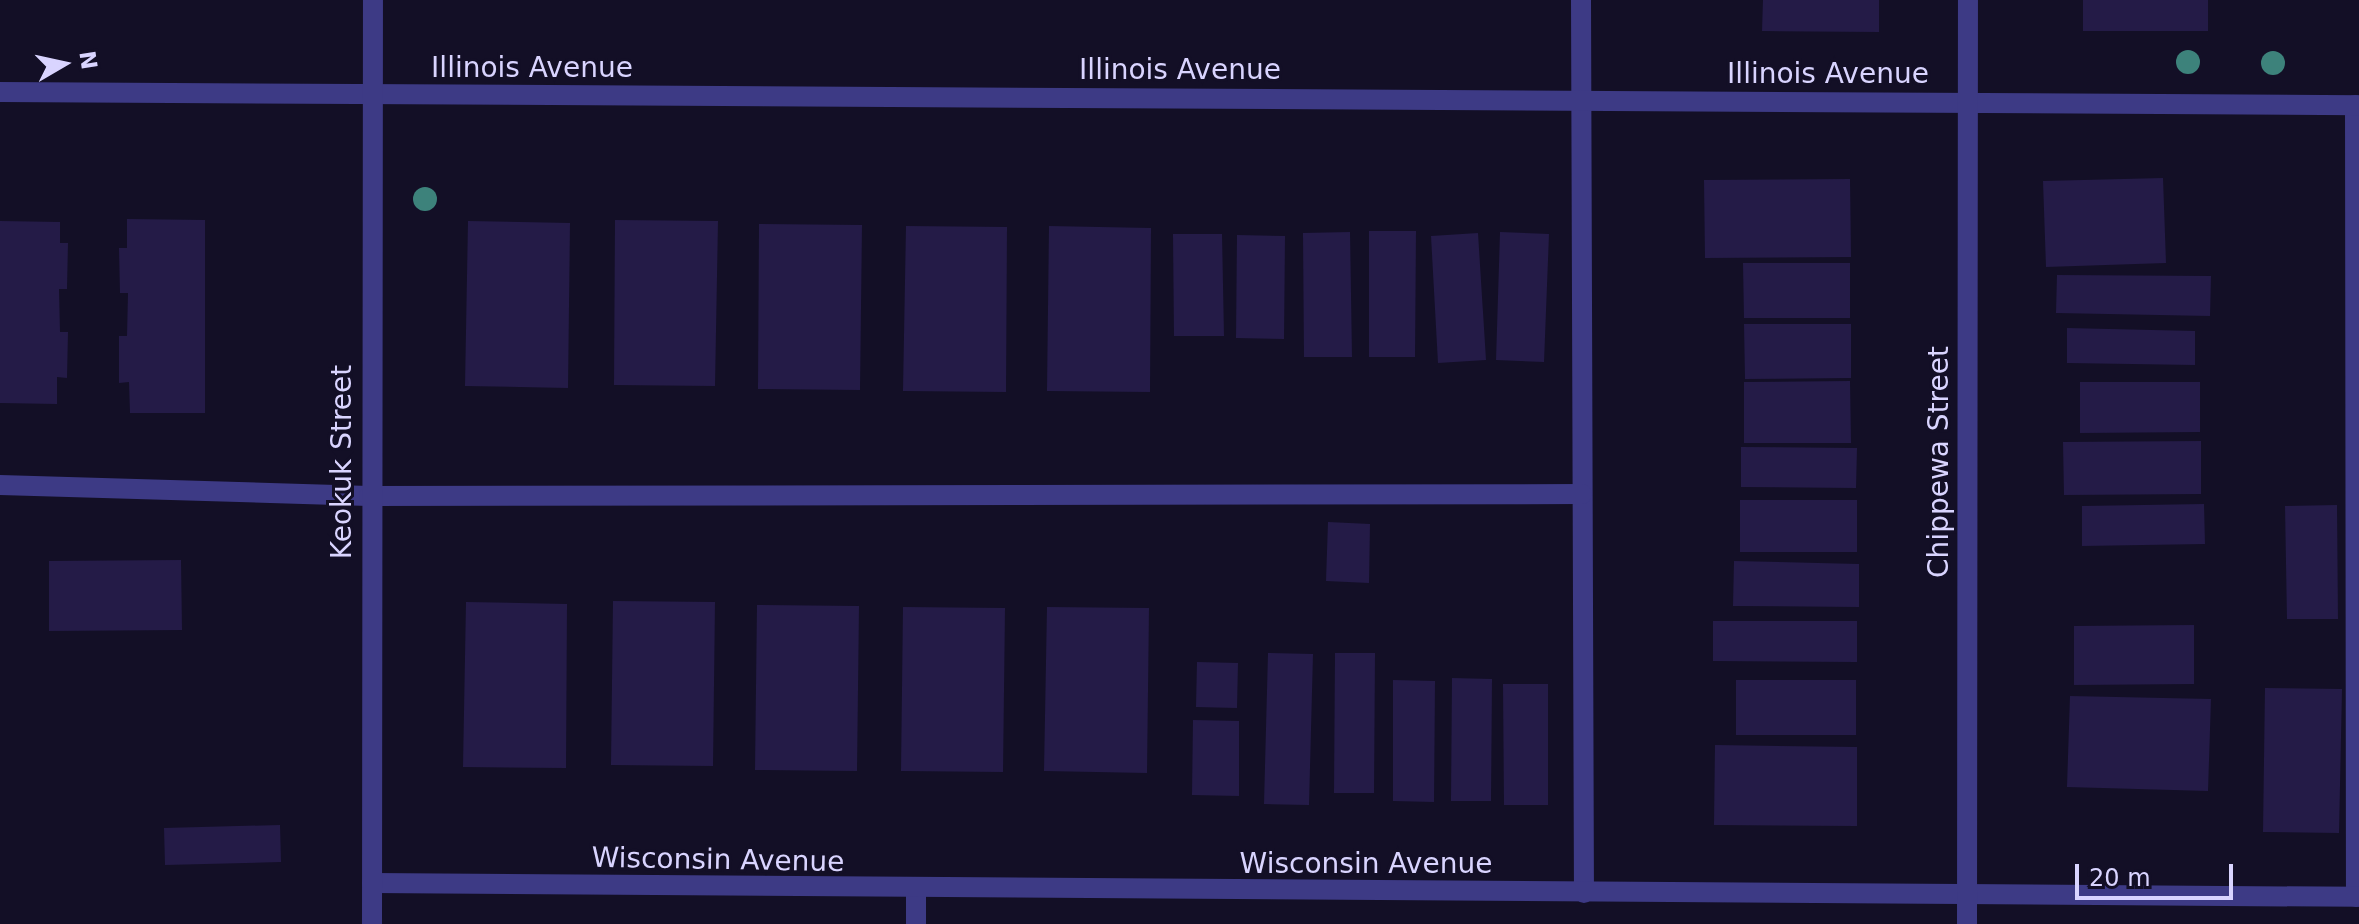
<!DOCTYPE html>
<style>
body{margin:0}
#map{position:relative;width:2359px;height:924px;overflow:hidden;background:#130f26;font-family:"DejaVu Sans",sans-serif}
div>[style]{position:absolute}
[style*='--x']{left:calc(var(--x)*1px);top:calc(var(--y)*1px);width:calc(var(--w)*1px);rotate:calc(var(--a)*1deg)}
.building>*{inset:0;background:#241b47}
.lane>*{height:20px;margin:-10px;padding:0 10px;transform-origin:10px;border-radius:10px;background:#3d3a85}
.street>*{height:20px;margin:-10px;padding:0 10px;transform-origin:10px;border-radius:10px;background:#3d3a85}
.trees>*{width:24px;height:24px;margin:-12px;border-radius:50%;background:#3d827b}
span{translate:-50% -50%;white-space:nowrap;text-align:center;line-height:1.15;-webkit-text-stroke:6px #130f26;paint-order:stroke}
.street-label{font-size:28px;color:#d9d4ff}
.north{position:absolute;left:24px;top:24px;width:80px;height:80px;-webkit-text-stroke:6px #130f26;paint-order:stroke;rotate:81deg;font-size:22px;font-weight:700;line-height:32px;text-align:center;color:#d9d4ff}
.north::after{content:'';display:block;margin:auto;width:28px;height:36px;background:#d9d4ff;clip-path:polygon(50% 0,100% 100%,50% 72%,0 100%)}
.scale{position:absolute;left:2075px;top:864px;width:158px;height:36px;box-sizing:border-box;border:4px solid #d9d4ff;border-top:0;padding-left:10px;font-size:24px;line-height:28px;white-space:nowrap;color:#d9d4ff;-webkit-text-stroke:6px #130f26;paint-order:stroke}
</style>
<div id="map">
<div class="building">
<div style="clip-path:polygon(1763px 0,1879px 0,1879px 32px,1762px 31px)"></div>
<div style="clip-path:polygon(2083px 0,2208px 0,2208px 31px,2083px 31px)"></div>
<div style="clip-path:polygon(2163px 178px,2166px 263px,2046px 267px,2043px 181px)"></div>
<div style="clip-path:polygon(1850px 179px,1851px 257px,1705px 258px,1704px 180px)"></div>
<div style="clip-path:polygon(127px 219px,205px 220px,205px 413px,130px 413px,129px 382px,119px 383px,119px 336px,127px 336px,128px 293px,120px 293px,119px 248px,127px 248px)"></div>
<div style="clip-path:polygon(615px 220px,718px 221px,715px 386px,614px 385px)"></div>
<div style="clip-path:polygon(0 221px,60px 222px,60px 243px,68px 243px,67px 289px,59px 289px,60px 332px,68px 332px,67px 378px,57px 377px,57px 404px,0 403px)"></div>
<div style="clip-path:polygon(468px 221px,570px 223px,568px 388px,465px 386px)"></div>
<div style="clip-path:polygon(759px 224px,862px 225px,860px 390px,758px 389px)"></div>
<div style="clip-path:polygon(906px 226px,1007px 227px,1006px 392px,903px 391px)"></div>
<div style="clip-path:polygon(1049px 226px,1151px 228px,1150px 392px,1047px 391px)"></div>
<div style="clip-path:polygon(1369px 231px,1416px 231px,1415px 357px,1369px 357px)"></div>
<div style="clip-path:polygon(1350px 232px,1352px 357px,1304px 357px,1303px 233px)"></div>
<div style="clip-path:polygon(1500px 232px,1549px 234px,1544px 362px,1496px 360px)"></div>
<div style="clip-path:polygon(1478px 233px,1486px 360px,1438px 363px,1431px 236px)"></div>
<div style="clip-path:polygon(1173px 234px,1222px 234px,1224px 336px,1174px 336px)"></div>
<div style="clip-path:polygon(1237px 235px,1285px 236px,1284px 339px,1236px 338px)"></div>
<div style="clip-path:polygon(1743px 263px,1850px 263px,1850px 318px,1744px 318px)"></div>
<div style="clip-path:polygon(2057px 275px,2211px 276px,2210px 316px,2056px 313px)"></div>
<div style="clip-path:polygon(1744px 324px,1851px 324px,1851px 378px,1745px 379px)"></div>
<div style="clip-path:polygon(2067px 328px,2195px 331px,2195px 365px,2067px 363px)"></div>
<div style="clip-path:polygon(1850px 381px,1851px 443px,1744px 443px,1744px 382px)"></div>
<div style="clip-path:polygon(2080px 382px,2200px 382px,2200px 432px,2080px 433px)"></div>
<div style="clip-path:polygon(2201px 441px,2201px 494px,2064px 495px,2063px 442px)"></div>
<div style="clip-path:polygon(1741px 447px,1857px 448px,1856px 488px,1741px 487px)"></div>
<div style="clip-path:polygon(1740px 500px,1857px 500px,1857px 552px,1740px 552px)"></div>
<div style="clip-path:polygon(2204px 504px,2205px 544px,2082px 546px,2082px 506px)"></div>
<div style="clip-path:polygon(2337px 505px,2338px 619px,2287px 619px,2285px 506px)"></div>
<div style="clip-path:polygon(1328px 522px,1370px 524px,1369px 583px,1326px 581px)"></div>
<div style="clip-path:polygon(181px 560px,182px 630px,49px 631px,49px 561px)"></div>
<div style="clip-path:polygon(1734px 561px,1859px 564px,1859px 607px,1733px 606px)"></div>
<div style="clip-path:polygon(613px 601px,715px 602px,713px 766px,611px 765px)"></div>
<div style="clip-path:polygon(466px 602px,567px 604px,566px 768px,463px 767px)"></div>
<div style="clip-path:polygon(757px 605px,859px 606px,857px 771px,755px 770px)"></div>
<div style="clip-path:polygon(903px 607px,1005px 608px,1003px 772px,901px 771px)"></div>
<div style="clip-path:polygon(1047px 607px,1149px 608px,1147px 773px,1044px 771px)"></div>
<div style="clip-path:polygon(1713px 621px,1857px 621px,1857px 662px,1713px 661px)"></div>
<div style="clip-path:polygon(2194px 625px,2194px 684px,2074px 685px,2074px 626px)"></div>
<div style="clip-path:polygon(1268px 653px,1313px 654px,1309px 805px,1264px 804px)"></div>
<div style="clip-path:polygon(1335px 653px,1375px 653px,1374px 793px,1334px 793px)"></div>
<div style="clip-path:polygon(1197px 662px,1238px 663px,1237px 708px,1196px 707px)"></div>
<div style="clip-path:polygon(1452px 678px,1492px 679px,1491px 801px,1451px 801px)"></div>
<div style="clip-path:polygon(1393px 680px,1435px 681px,1434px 802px,1393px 801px)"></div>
<div style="clip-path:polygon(1736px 680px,1856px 680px,1856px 735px,1736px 735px)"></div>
<div style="clip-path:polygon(1503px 684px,1548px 684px,1548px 805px,1504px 805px)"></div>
<div style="clip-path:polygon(2265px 688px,2342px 689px,2339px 833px,2263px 832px)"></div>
<div style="clip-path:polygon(2070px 696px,2211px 699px,2208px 791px,2067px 787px)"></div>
<div style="clip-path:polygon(1193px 720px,1239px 721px,1239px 796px,1192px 795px)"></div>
<div style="clip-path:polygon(1715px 745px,1857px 747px,1857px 826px,1714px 825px)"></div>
<div style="clip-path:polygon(280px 825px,281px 862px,165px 865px,164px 828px)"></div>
</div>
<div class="lane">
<div style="--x:1581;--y:0;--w:893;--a:89.81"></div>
<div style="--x:2355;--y:105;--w:792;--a:89.93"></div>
<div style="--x:0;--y:485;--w:369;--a:1.7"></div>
<div style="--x:369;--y:496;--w:1213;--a:-0.09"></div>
<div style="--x:916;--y:890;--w:34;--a:90"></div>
</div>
<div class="street">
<div style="--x:0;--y:92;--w:2359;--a:0.32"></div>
<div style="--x:372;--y:883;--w:1987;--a:0.4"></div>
<div style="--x:372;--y:924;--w:924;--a:-89.94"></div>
<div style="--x:1967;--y:924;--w:924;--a:-89.94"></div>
</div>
<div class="trees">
<div style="left:2188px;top:62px"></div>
<div style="left:2273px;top:63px"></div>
<div style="left:425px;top:199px"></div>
</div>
<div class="street-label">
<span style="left:532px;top:68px">Illinois Avenue</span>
<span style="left:1180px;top:70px">Illinois Avenue</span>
<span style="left:1828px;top:74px">Illinois Avenue</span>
<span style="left:342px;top:462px;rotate:-90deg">Keokuk Street</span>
<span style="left:1939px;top:462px;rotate:-90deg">Chippewa Street</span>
<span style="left:718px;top:860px;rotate:1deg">Wisconsin Avenue</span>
<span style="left:1366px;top:864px">Wisconsin Avenue</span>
</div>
<div class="north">N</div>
<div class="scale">20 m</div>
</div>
